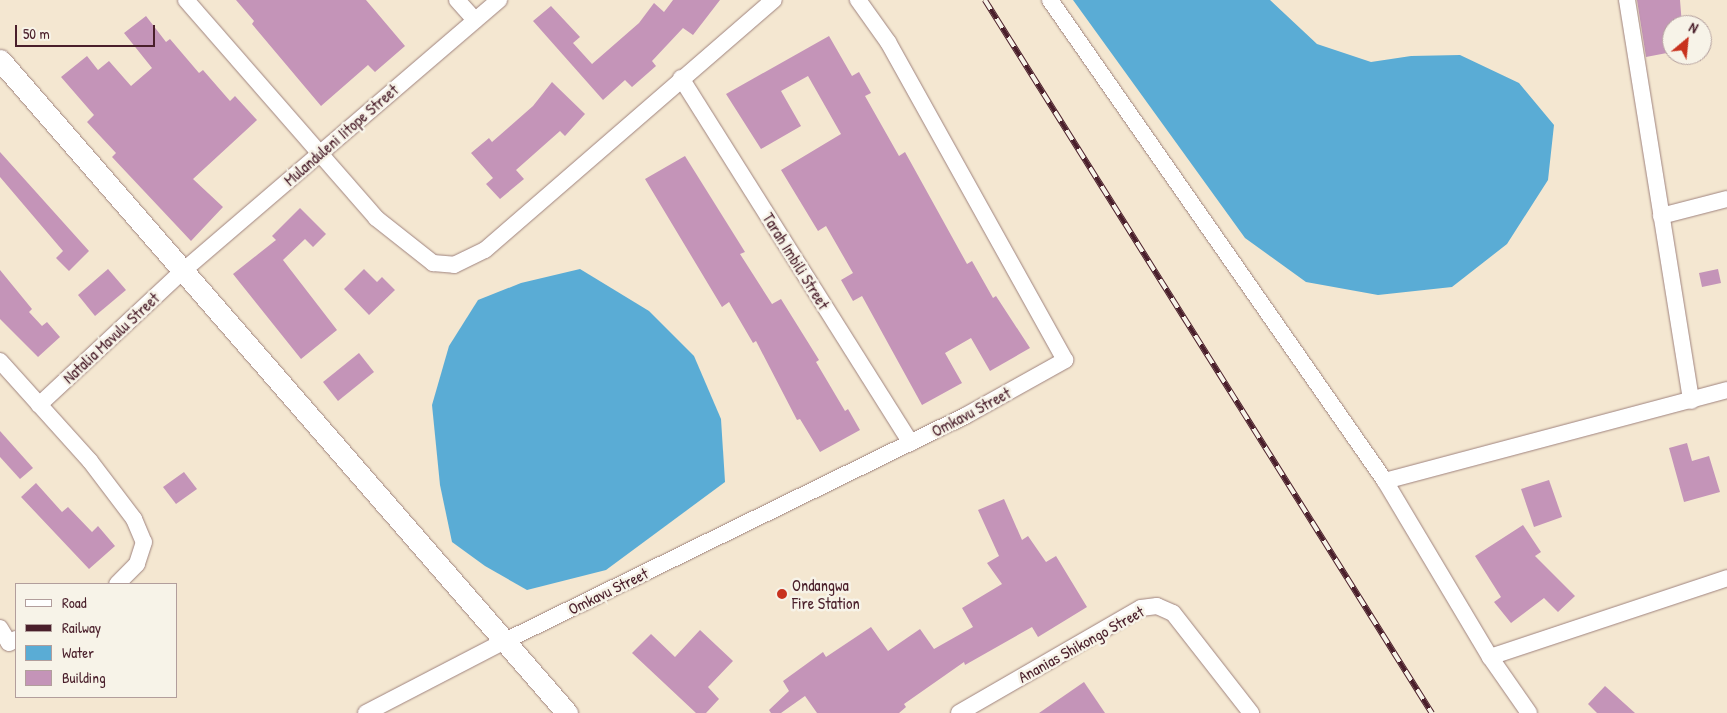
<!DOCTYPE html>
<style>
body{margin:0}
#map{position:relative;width:1727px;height:713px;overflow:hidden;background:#f4e7d1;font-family:"Patrick Hand",sans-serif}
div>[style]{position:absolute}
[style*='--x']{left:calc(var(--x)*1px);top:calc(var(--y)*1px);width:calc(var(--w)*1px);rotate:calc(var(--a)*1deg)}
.water>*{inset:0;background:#5aacd5}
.building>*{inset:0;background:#c494b8}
.roads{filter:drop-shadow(0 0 1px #9f837e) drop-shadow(0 0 1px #9f837e)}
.minor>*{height:16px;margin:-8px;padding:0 8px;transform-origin:8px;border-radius:8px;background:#fff}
.tertiary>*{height:21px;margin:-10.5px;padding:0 10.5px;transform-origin:10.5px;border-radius:10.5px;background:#fff}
.rail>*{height:5.5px;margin-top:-2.75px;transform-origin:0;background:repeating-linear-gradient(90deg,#f7f3e8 0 11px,#4a1f2b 0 22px);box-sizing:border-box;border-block:1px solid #4a1f2b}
.dots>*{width:14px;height:14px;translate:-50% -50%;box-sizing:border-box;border:2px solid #f7f3e8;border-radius:50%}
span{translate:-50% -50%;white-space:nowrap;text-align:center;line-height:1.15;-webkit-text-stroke:5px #f7f3e8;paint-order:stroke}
.street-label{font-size:16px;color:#4a1f2b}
.poi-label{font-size:16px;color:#4a1f2b}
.left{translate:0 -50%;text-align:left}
.legend{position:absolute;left:15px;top:583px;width:162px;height:115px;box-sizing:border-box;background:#f7f3e8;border:1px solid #b29e9c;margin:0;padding:6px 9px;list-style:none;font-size:15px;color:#4a1f2b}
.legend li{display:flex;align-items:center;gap:10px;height:25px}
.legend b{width:25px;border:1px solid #b29e9c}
.north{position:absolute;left:1662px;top:15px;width:50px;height:50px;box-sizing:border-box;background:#f7f3e8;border:1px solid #b29e9c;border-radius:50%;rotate:28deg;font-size:14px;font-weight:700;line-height:20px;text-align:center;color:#4a1f2b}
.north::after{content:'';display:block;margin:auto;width:18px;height:22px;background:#c8321e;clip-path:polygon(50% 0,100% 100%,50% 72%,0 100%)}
.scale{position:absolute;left:15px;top:25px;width:140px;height:22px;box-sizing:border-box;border:2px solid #4a1f2b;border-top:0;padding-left:6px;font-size:15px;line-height:18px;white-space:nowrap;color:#4a1f2b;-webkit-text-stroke:4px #f7f3e8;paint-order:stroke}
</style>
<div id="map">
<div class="water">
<div style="clip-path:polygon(1073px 0,1270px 0,1317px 44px,1371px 62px,1411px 56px,1460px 55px,1519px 83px,1554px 125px,1548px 180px,1507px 244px,1452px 287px,1378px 295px,1306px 282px,1245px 238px)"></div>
<div style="clip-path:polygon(580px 269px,649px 311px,694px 356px,721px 419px,725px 482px,606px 570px,527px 590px,485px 566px,452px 542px,440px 485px,432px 405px,449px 346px,478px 300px,521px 283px)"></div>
</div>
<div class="building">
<div style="clip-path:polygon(236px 0,366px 0,405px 46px,375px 72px,368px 65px,321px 106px,252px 24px,254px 21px)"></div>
<div style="clip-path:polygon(673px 0,720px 0,693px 35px,683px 28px,652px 61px,656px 66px,632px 87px,625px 80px,603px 100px,533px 21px,551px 6px,580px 37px,573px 43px,592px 64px,639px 23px,654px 3px,664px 12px)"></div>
<div style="clip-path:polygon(1637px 0,1680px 0,1682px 25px,1672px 25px,1672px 52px,1646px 57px)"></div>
<div style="clip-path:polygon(146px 16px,166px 42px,170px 39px,199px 73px,203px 70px,230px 101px,235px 96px,257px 120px,193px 179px,223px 207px,191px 241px,112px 157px,116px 153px,87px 122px,94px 115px,61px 77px,87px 56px,98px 70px,109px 61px,131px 86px,152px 68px,124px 33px)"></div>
<div style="clip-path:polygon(829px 36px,852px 76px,859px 72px,871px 93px,865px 96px,899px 156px,905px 152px,967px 264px,972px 261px,993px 298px,996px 296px,1030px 348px,990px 371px,971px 338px,945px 353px,962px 383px,922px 405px,862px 296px,853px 301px,841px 280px,853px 273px,826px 226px,818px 231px,781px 170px,841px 134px,808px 76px,781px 91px,801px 126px,761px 149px,726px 94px)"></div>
<div style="clip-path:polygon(552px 82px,585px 114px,565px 136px,560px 131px,516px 170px,524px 179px,500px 199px,486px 184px,493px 178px,471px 153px,489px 138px,492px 142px,533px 106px)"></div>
<div style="clip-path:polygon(0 152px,89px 251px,69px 271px,56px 258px,63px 251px,0 177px)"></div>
<div style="clip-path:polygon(685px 156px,745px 252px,740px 254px,772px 304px,781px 299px,819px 360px,816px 362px,845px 411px,848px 409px,860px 430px,820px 452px,800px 419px,797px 420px,756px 341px,753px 343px,729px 302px,722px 307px,645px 179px)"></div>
<div style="clip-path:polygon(300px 208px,326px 234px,313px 247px,305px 239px,283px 260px,337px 330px,301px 359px,233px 274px,276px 240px,272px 236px)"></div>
<div style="clip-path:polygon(108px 269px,126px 290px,95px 316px,78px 295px)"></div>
<div style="clip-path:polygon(364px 269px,377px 282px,382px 277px,395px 290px,369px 315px,344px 289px)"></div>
<div style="clip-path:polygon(1718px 269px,1721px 283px,1702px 287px,1699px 273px)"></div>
<div style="clip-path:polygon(0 270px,32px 309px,29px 312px,42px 326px,47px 322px,60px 337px,38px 357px,0 319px)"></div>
<div style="clip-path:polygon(359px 353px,374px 372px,338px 401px,323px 382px)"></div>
<div style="clip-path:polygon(0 431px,33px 468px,20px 479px,0 457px)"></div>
<div style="clip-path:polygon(1687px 443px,1692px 461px,1709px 456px,1720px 492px,1684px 502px,1669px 448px)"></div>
<div style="clip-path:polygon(184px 472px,197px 489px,176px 504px,163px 487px)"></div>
<div style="clip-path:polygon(1549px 480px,1562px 517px,1534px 527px,1521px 489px)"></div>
<div style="clip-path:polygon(36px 483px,62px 512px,68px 507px,92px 532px,98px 526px,115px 546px,89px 569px,21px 497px)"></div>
<div style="clip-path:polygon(1004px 499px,1022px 540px,1028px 536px,1046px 562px,1056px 556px,1087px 607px,1038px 637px,1032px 627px,965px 665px,964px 662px,904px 704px,906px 707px,899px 713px,817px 713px,805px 696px,781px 713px,771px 713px,769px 710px,789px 691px,783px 681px,823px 652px,826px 657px,871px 627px,888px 651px,920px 629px,934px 649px,973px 627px,962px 608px,1002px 584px,987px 563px,999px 556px,978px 510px)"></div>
<div style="clip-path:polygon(1523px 525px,1541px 552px,1535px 556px,1575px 596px,1558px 612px,1544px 598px,1511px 623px,1494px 602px,1501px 597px,1475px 556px)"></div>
<div style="clip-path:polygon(700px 630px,733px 661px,708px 687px,719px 699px,706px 713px,696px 713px,632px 653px,651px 634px,675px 657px)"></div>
<div style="clip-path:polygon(1084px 682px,1105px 713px,1039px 713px)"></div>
<div style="clip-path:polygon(1605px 686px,1635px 713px,1597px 713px,1588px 704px)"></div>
</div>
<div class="roads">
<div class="minor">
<div style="--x:186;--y:0;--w:289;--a:48.9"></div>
<div style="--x:376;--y:218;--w:73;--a:38.3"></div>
<div style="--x:433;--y:263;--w:21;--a:5"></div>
<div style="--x:454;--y:265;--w:34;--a:-26"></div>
<div style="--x:485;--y:250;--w:382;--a:-40.9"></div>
<div style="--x:457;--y:0;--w:27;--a:48"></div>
<div style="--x:1050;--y:0;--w:586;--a:55.14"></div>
<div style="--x:1385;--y:481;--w:205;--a:59.2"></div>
<div style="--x:1490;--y:657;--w:68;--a:55.1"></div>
<div style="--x:1627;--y:0;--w:406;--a:80.9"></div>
<div style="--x:681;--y:78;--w:431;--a:57.8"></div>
<div style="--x:1661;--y:216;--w:68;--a:-14.4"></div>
<div style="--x:0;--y:361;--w:135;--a:48"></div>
<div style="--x:90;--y:461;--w:73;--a:52.8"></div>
<div style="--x:134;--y:519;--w:25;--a:67"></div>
<div style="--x:144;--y:542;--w:23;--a:108"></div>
<div style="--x:137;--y:564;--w:28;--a:135"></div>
<div style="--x:39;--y:405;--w:198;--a:-43"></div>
<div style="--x:184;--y:270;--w:415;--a:-40.6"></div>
<div style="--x:1385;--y:481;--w:354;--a:-14.9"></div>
<div style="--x:0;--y:628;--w:17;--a:59"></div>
<div style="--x:9;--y:643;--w:8;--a:-30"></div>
<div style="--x:1490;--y:657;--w:250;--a:-18.4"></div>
<div style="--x:366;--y:713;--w:154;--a:-27.4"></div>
<div style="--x:503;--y:642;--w:514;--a:-26.07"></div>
<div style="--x:965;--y:416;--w:115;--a:-29.2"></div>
<div style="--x:1065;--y:360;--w:364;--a:-119.1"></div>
<div style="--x:888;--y:42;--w:52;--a:-125.5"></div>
<div style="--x:959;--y:713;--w:210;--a:-30"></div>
<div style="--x:1141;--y:608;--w:16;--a:-7"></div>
<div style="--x:1157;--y:606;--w:17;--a:24"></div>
<div style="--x:1173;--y:613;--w:127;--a:52"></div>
</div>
<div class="tertiary">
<div style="--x:0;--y:60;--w:865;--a:49.03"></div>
</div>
</div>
<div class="rail">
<div style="--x:985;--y:0;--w:842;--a:57.92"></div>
</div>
<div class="dots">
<div style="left:782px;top:594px;background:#c8321e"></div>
</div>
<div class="street-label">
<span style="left:341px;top:135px;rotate:-41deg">Mulanduleni Iitope Street</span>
<span style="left:796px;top:261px;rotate:58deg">Tarah Imbili Street</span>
<span style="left:111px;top:338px;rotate:-43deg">Natalia Mavulu Street</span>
<span style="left:971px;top:412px;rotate:-28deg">Omkavu Street</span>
<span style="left:608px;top:591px;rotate:-26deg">Omkavu Street</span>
<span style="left:1081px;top:644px;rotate:-29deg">Ananias Shikongo Street</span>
</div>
<div class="poi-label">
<span class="left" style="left:792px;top:594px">Ondangwa<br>Fire Station</span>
</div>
<ul class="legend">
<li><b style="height:6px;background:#fff"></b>Road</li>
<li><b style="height:6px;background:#4a1f2b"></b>Railway</li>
<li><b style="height:14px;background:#5aacd5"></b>Water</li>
<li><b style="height:14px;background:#c494b8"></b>Building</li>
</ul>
<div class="north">N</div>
<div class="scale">50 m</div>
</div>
